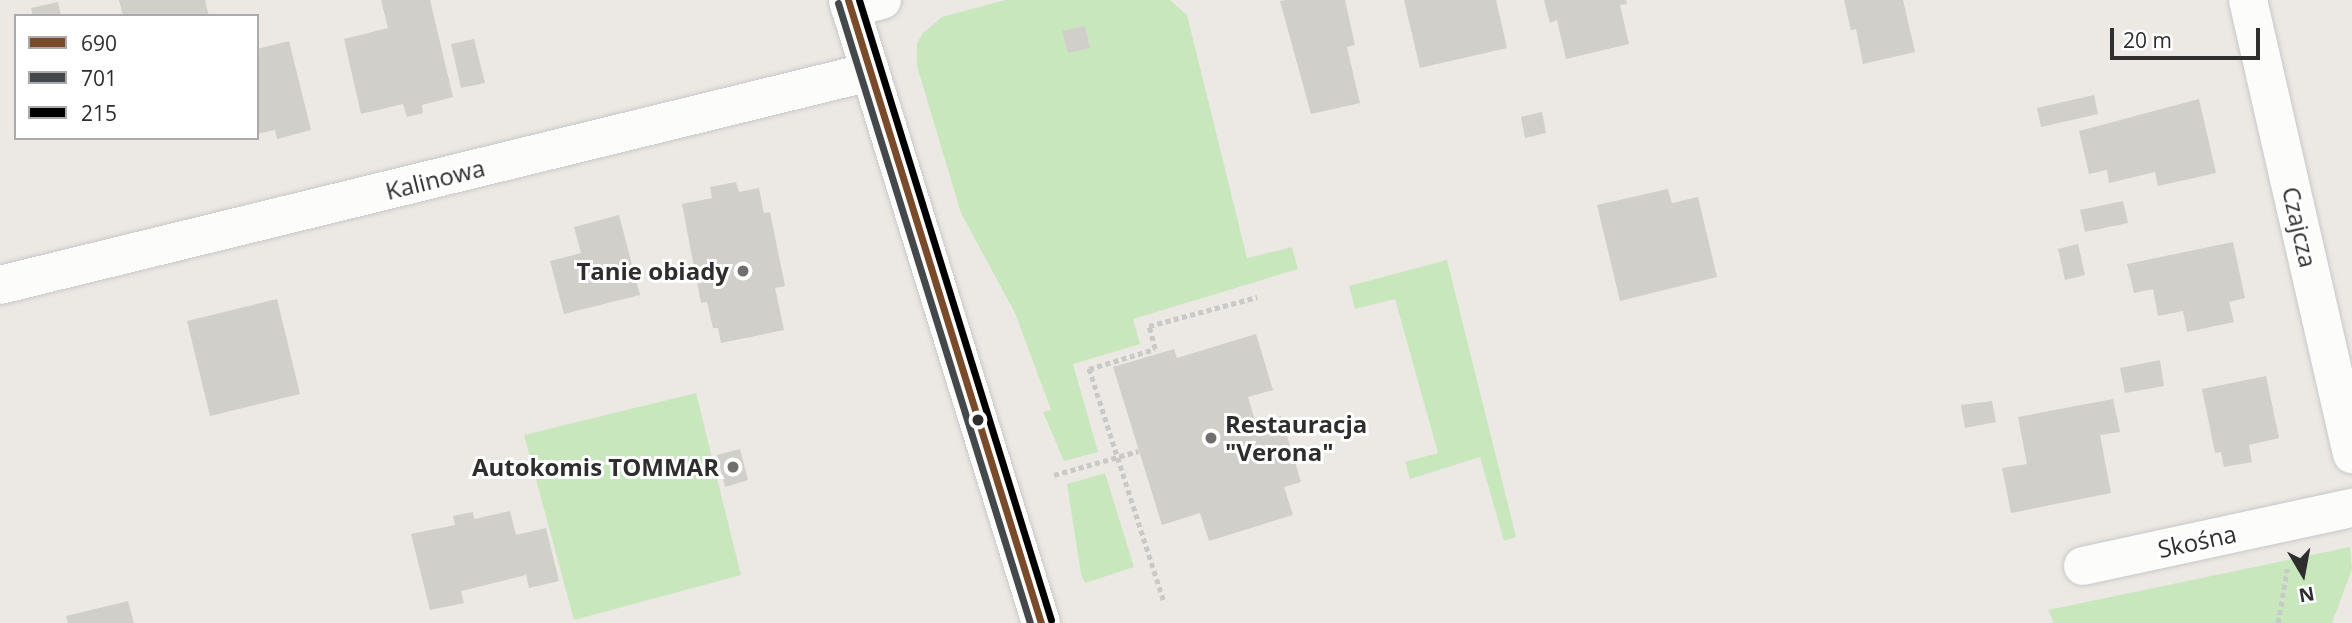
<!DOCTYPE html>
<meta charset="utf-8">
<style>
body{margin:0}
#map{position:relative;width:2352px;height:623px;overflow:hidden;background:#ece9e4;font-family:"Open Sans",sans-serif}
div>[style]{position:absolute}
[style*='--x']{left:calc(var(--x)*1px);top:calc(var(--y)*1px);width:calc(var(--w)*1px);rotate:calc(var(--a)*1deg)}
.green>*{inset:0;background:#c9e7bd}
.building>*{inset:0;background:#d1cfca}
.path>*{height:4.5px;margin-top:-2.25px;transform-origin:0;background:repeating-linear-gradient(90deg,#c9c9c8 0 5px,transparent 0 8.5px)}
.roads{filter:drop-shadow(0 0 2px #c9c8c9) drop-shadow(0 0 2px #c9c8c9)}
.minor>*{height:38px;margin:-19px;padding:0 19px;transform-origin:19px;border-radius:19px;background:#fcfcfb}
.tertiary>*{height:38px;margin:-19px;padding:0 19px;transform-origin:19px;border-radius:19px;background:#fcfcfb}
.bus-1>*{height:7px;margin:-3.5px;padding:0 3.5px;transform-origin:3.5px;border-radius:3.5px;background:#7a4b2a}
.bus-2>*{height:7px;margin:-3.5px;padding:0 3.5px;transform-origin:3.5px;border-radius:3.5px;background:#45484a}
.bus-3>*{height:7px;margin:-3.5px;padding:0 3.5px;transform-origin:3.5px;border-radius:3.5px;background:#000}
.dots>*{width:19px;height:19px;translate:-50% -50%;box-sizing:border-box;border:4px solid #fff;border-radius:50%}
span{translate:-50% -50%;white-space:nowrap;text-align:center;line-height:1.15;-webkit-text-stroke:6px #fff;paint-order:stroke}
.street-label{font-size:24px;color:#2e2e2e}
.poi-label{font-size:24px;color:#2e2e2e;font-weight:700}
.right{translate:-100% -50%;text-align:right}
.left{translate:0 -50%;text-align:left}
.legend{position:absolute;left:14px;top:14px;width:245px;height:126px;box-sizing:border-box;background:#fff;border:2px solid #ababab;margin:0;padding:9px 12px;list-style:none;font-size:21px;color:#2e2e2e}
.legend li{display:flex;align-items:center;gap:14px;height:35px}
.legend b{width:35px;border:2px solid #ababab}
.north{position:absolute;left:2268px;top:539px;width:70px;height:70px;-webkit-text-stroke:5px #fff;paint-order:stroke;rotate:170deg;font-size:19px;font-weight:700;line-height:28px;text-align:center;color:#2e2e2e}
.north::after{content:'';display:block;margin:auto;width:24px;height:32px;background:#2e2e2e;clip-path:polygon(50% 0,100% 100%,50% 72%,0 100%)}
.scale{position:absolute;left:2110px;top:28px;width:150px;height:32px;box-sizing:border-box;border:4px solid #2e2e2e;border-top:0;padding-left:9px;font-size:21px;line-height:24px;white-space:nowrap;color:#2e2e2e;-webkit-text-stroke:5px #fff;paint-order:stroke}
</style>
<div id="map">
<div class="green">
<div style="clip-path:polygon(1005px 0,1170px 0,1187px 15px,1247px 258px,1292px 247px,1298px 269px,1133px 319px,1140px 344px,1073px 364px,1098px 452px,1064px 461px,1043px 412px,1051px 410px,1015px 313px,961px 213px,917px 66px,917px 43px,923px 33px,942px 17px)"></div>
<div style="clip-path:polygon(1447px 260px,1516px 537px,1504px 541px,1480px 457px,1410px 479px,1405px 462px,1438px 453px,1395px 299px,1355px 309px,1349px 286px)"></div>
<div style="clip-path:polygon(696px 393px,741px 575px,574px 620px,524px 435px)"></div>
<div style="clip-path:polygon(1105px 473px,1134px 567px,1085px 583px,1081px 574px,1067px 484px)"></div>
<div style="clip-path:polygon(2350px 547px,2352px 569px,2332px 623px,2054px 623px,2048px 610px)"></div>
</div>
<div class="building">
<div style="clip-path:polygon(119px 0,205px 0,209px 16px,123px 16px)"></div>
<div style="clip-path:polygon(381px 0,430px 0,453px 97px,422px 105px,423px 113px,407px 117px,403px 104px,361px 114px,344px 39px,388px 28px)"></div>
<div style="clip-path:polygon(1287px 0,1345px 0,1355px 45px,1347px 47px,1360px 103px,1311px 114px,1280px 1px)"></div>
<div style="clip-path:polygon(1404px 0,1496px 0,1507px 48px,1420px 68px)"></div>
<div style="clip-path:polygon(1544px 0,1626px 0,1627px 4px,1620px 5px,1629px 44px,1566px 59px,1557px 20px,1550px 23px)"></div>
<div style="clip-path:polygon(1844px 0,1903px 0,1915px 52px,1863px 64px,1856px 29px,1851px 30px)"></div>
<div style="clip-path:polygon(58px 2px,61px 16px,33px 16px,31px 8px)"></div>
<div style="clip-path:polygon(1085px 26px,1090px 48px,1068px 53px,1062px 31px)"></div>
<div style="clip-path:polygon(474px 39px,485px 83px,461px 88px,451px 44px)"></div>
<div style="clip-path:polygon(289px 41px,311px 130px,277px 139px,275px 130px,257px 134px,257px 49px)"></div>
<div style="clip-path:polygon(2094px 95px,2098px 114px,2041px 127px,2037px 108px)"></div>
<div style="clip-path:polygon(2199px 99px,2216px 173px,2158px 186px,2155px 172px,2109px 183px,2107px 170px,2089px 174px,2079px 131px)"></div>
<div style="clip-path:polygon(1542px 112px,1546px 133px,1525px 138px,1521px 117px)"></div>
<div style="clip-path:polygon(736px 182px,739px 192px,759px 188px,764px 213px,770px 212px,785px 286px,775px 288px,784px 330px,721px 343px,718px 328px,713px 328px,707px 302px,701px 303px,682px 204px,712px 198px,710px 187px)"></div>
<div style="clip-path:polygon(1668px 189px,1672px 203px,1698px 197px,1717px 277px,1620px 301px,1597px 205px)"></div>
<div style="clip-path:polygon(2123px 201px,2128px 223px,2085px 232px,2080px 210px)"></div>
<div style="clip-path:polygon(619px 215px,640px 295px,564px 314px,550px 261px,581px 253px,574px 227px)"></div>
<div style="clip-path:polygon(2233px 242px,2245px 298px,2229px 302px,2234px 322px,2187px 332px,2183px 311px,2158px 316px,2153px 289px,2134px 293px,2127px 264px)"></div>
<div style="clip-path:polygon(2078px 244px,2085px 275px,2065px 280px,2058px 249px)"></div>
<div style="clip-path:polygon(277px 299px,300px 394px,210px 416px,187px 321px)"></div>
<div style="clip-path:polygon(1256px 334px,1273px 390px,1248px 397px,1256px 424px,1281px 416px,1301px 482px,1284px 487px,1293px 515px,1209px 541px,1200px 513px,1162px 525px,1113px 367px,1174px 349px,1177px 358px)"></div>
<div style="clip-path:polygon(2160px 360px,2164px 386px,2125px 393px,2120px 368px)"></div>
<div style="clip-path:polygon(2266px 376px,2279px 438px,2249px 445px,2252px 462px,2224px 467px,2221px 452px,2215px 453px,2202px 389px)"></div>
<div style="clip-path:polygon(2113px 399px,2120px 432px,2100px 435px,2111px 493px,2011px 513px,2002px 468px,2027px 464px,2018px 417px)"></div>
<div style="clip-path:polygon(1992px 401px,1996px 422px,1965px 428px,1961px 405px)"></div>
<div style="clip-path:polygon(740px 449px,748px 480px,725px 487px,717px 455px)"></div>
<div style="clip-path:polygon(510px 511px,516px 535px,546px 528px,559px 581px,529px 588px,526px 575px,461px 591px,464px 603px,430px 610px,411px 534px,455px 525px,453px 516px,473px 512px,474px 519px)"></div>
<div style="clip-path:polygon(128px 601px,134px 623px,68px 623px,66px 616px)"></div>
</div>
<div class="path">
<div style="--x:1054;--y:475;--w:88;--a:-15.8"></div>
<div style="--x:1163;--y:600;--w:243;--a:-107.8"></div>
<div style="--x:1089;--y:369;--w:69;--a:-16.9"></div>
<div style="--x:1155;--y:349;--w:24;--a:-105"></div>
<div style="--x:1149;--y:326;--w:112;--a:-15"></div>
<div style="--x:2278;--y:623;--w:55;--a:-80.5"></div>
</div>
<div class="roads">
<div class="minor">
<div style="--x:2248;--y:0;--w:466;--a:77.1"></div>
<div style="--x:850;--y:8;--w:33;--a:-14"></div>
<div style="--x:0;--y:285;--w:896;--a:-13.76"></div>
<div style="--x:2083;--y:566;--w:275;--a:-12.2"></div>
</div>
<div class="tertiary">
<div style="--x:848;--y:0;--w:652;--a:72.79"></div>
</div>
</div>
<div class="bus-1">
<div style="--x:848;--y:0;--w:652;--a:72.79"></div>
</div>
<div class="bus-2">
<div style="--x:838;--y:3;--w:649;--a:72.79"></div>
</div>
<div class="bus-3">
<div style="--x:859;--y:0;--w:649;--a:72.79"></div>
</div>
<div class="dots">
<div style="left:743px;top:271px;background:#706f6e"></div>
<div style="left:978px;top:420px;background:#2e2e2e"></div>
<div style="left:1211px;top:438px;background:#706f6e"></div>
<div style="left:733px;top:467px;background:#706f6e"></div>
</div>
<div class="street-label">
<span style="left:435px;top:179px;rotate:-14deg">Kalinowa</span>
<span style="left:2300px;top:227px;rotate:77deg">Czajcza</span>
<span style="left:2197px;top:541px;rotate:-12deg">Skośna</span>
</div>
<div class="poi-label">
<span class="right" style="left:729px;top:271px">Tanie obiady</span>
<span class="left" style="left:1225px;top:438px">Restauracja<br>"Verona"</span>
<span class="right" style="left:719px;top:467px">Autokomis TOMMAR</span>
</div>
<ul class="legend">
<li><b style="height:9px;background:#7a4b2a"></b>690</li>
<li><b style="height:9px;background:#45484a"></b>701</li>
<li><b style="height:9px;background:#000"></b>215</li>
</ul>
<div class="north">N</div>
<div class="scale">20 m</div>
</div>
